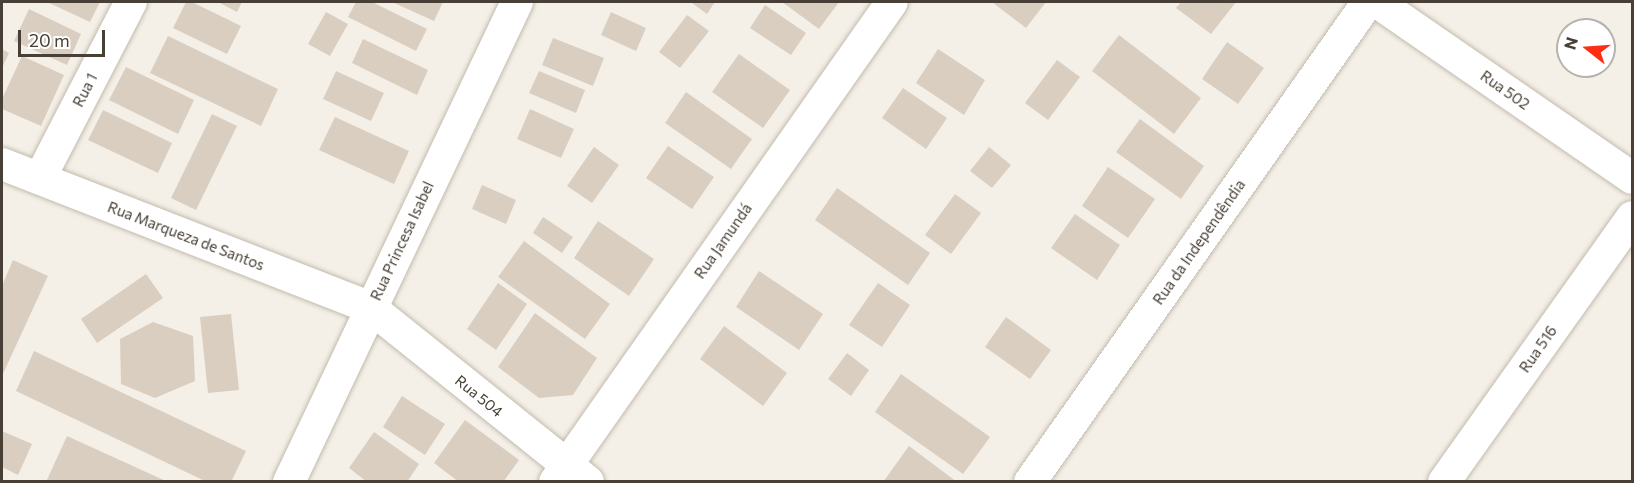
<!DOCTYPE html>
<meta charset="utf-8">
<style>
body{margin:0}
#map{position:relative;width:1634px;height:483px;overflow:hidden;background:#f4f0e8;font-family:Commissioner,sans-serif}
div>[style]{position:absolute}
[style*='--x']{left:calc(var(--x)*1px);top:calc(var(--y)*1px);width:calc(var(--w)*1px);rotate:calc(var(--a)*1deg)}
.building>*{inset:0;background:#d9cec0}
.roads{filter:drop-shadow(0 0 2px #c3baad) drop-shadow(0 0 2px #c3baad)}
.street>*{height:32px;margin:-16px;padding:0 16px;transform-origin:16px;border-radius:16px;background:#fff}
span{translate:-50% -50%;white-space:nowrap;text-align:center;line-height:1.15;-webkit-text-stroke:5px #fff;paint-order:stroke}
.street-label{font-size:15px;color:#484036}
.frame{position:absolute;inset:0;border:3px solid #484036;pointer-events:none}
.north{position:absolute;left:1556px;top:18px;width:60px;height:60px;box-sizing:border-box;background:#fff;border:2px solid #b6b3af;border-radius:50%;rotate:287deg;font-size:16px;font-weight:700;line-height:24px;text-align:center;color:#484036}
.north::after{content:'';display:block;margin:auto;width:21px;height:27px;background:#fe2e15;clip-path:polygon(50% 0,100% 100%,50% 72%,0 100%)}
.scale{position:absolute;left:18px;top:30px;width:87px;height:27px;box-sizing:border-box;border:3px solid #484036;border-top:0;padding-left:8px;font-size:18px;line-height:21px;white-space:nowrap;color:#484036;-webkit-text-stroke:4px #fff;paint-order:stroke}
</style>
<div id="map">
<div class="building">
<div style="clip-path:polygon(47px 2px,100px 2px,90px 22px)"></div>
<div style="clip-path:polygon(186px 2px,192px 2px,241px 26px,227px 54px,173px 28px)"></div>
<div style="clip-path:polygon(218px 2px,242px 2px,237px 12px)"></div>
<div style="clip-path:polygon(356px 2px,372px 2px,427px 29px,416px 51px,348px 17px)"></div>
<div style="clip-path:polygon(392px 2px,443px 2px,434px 21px)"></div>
<div style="clip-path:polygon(693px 2px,715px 2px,707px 14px,692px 3px)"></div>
<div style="clip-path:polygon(782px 2px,839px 2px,819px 29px)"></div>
<div style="clip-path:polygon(992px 2px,1046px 2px,1026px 28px)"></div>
<div style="clip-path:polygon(1181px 2px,1236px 2px,1211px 34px,1176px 8px)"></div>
<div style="clip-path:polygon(765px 5px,806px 33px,791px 55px,750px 28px)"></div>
<div style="clip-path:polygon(29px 9px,81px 34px,67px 65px,14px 41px)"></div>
<div style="clip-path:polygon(326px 12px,348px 24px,330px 56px,308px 44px)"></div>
<div style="clip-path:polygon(611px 12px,646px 28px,636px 51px,601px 35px)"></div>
<div style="clip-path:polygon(687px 15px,709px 31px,680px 68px,659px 52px)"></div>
<div style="clip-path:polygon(1119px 35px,1201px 98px,1174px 134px,1092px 71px)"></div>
<div style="clip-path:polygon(168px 36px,278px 89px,261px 126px,150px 73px)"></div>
<div style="clip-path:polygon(553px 38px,604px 58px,593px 86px,542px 65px)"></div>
<div style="clip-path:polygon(363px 39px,428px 70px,417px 95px,352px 63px)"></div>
<div style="clip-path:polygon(1227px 42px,1264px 68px,1238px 104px,1202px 79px)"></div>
<div style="clip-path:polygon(2px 49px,9px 53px,2px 68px)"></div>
<div style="clip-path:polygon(938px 49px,985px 80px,964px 115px,916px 83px)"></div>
<div style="clip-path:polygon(739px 54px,790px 90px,763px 128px,712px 92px)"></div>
<div style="clip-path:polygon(22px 56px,64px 75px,41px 126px,2px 109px,2px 99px)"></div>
<div style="clip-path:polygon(1057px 60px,1080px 77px,1048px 120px,1025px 103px)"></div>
<div style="clip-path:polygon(126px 67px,194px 100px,178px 134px,109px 100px)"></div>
<div style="clip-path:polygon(336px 71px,384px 93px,371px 121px,323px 99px)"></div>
<div style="clip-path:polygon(539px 71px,585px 90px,576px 113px,529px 93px)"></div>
<div style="clip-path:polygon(903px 88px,947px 118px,926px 149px,882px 118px)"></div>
<div style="clip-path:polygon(686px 92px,752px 139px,731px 169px,665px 123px)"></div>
<div style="clip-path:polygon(530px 109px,574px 129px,561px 158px,517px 139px)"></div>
<div style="clip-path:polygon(103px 110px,172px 143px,158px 173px,88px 140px)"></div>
<div style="clip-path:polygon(212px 114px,237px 126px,196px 210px,171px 198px)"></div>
<div style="clip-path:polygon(335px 117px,409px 151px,394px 184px,319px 150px)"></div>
<div style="clip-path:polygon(1140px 119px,1204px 166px,1181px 199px,1116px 152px)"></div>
<div style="clip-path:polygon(668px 146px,714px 177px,692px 209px,646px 178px)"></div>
<div style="clip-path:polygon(594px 147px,619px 165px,592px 203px,567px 186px)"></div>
<div style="clip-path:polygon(989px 147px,1011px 165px,992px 188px,970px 171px)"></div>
<div style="clip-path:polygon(1108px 167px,1155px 199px,1128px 238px,1082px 206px)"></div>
<div style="clip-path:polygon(482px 185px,516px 200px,506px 224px,472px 209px)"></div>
<div style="clip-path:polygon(837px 188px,930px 253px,908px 285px,815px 220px)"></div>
<div style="clip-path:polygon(955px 194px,981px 213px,951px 254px,925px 235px)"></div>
<div style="clip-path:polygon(1075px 214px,1120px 245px,1097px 280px,1051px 248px)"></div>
<div style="clip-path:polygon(543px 217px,573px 237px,562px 253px,533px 233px)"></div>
<div style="clip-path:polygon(598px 221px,654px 259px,629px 296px,574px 258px)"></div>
<div style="clip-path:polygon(524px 241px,610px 304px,585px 339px,498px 277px)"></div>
<div style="clip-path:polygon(13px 260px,48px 276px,2px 376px,2px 286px)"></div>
<div style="clip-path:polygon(759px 271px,823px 314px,799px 350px,736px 307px)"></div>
<div style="clip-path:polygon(146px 274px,163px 298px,97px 343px,81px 319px)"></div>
<div style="clip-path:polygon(498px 283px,527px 304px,496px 350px,467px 329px)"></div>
<div style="clip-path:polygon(878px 283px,910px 305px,882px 347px,849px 325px)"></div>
<div style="clip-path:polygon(535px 313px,597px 358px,573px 395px,539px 398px,498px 367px)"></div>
<div style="clip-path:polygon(231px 314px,239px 390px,208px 393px,200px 317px)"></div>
<div style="clip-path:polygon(1006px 317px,1051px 350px,1030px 379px,985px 347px)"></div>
<div style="clip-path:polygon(153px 322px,193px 336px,195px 381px,155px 398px,121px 384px,120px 339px)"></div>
<div style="clip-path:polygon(724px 326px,787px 373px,763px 406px,700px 359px)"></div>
<div style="clip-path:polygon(34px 351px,246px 451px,231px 482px,207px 482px,16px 391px)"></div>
<div style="clip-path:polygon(847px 353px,869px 370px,851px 396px,828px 379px)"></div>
<div style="clip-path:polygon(901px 374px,990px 437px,963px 474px,875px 412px)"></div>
<div style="clip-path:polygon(402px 396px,445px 424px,425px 455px,383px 427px)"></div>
<div style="clip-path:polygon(465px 420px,519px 460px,503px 482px,459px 482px,434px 463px)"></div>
<div style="clip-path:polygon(2px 431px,32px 444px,18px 475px,2px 467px)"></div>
<div style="clip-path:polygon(374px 432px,419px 464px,407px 482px,367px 482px,349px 468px)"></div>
<div style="clip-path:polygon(67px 436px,168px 482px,46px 482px)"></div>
<div style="clip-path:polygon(909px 446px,957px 482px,883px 482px)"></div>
</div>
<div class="roads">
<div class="street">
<div style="--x:1377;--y:2;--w:310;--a:34.6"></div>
<div style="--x:2;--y:164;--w:396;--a:21.3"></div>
<div style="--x:371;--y:308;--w:278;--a:38.7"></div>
<div style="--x:40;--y:178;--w:198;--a:-62.7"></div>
<div style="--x:289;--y:482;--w:531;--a:-64.59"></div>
<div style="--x:555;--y:482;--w:586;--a:-54.93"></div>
<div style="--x:1030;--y:482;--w:587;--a:-54.85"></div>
<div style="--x:1444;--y:482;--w:325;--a:-54.6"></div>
</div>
</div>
<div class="street-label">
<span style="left:85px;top:90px;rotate:-63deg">Rua 1</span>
<span style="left:1505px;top:90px;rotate:35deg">Rua 502</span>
<span style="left:186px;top:236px;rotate:21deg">Rua Marqueza de Santos</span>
<span style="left:402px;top:241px;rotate:-65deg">Rua Princesa Isabel</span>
<span style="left:723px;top:241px;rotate:-55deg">Rua Jamundá</span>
<span style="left:1199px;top:242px;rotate:-55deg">Rua da Independêndia</span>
<span style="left:1538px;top:349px;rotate:-55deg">Rua 516</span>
<span style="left:479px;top:396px;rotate:39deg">Rua 504</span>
</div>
<div class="frame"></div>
<div class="north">N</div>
<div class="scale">20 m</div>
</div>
